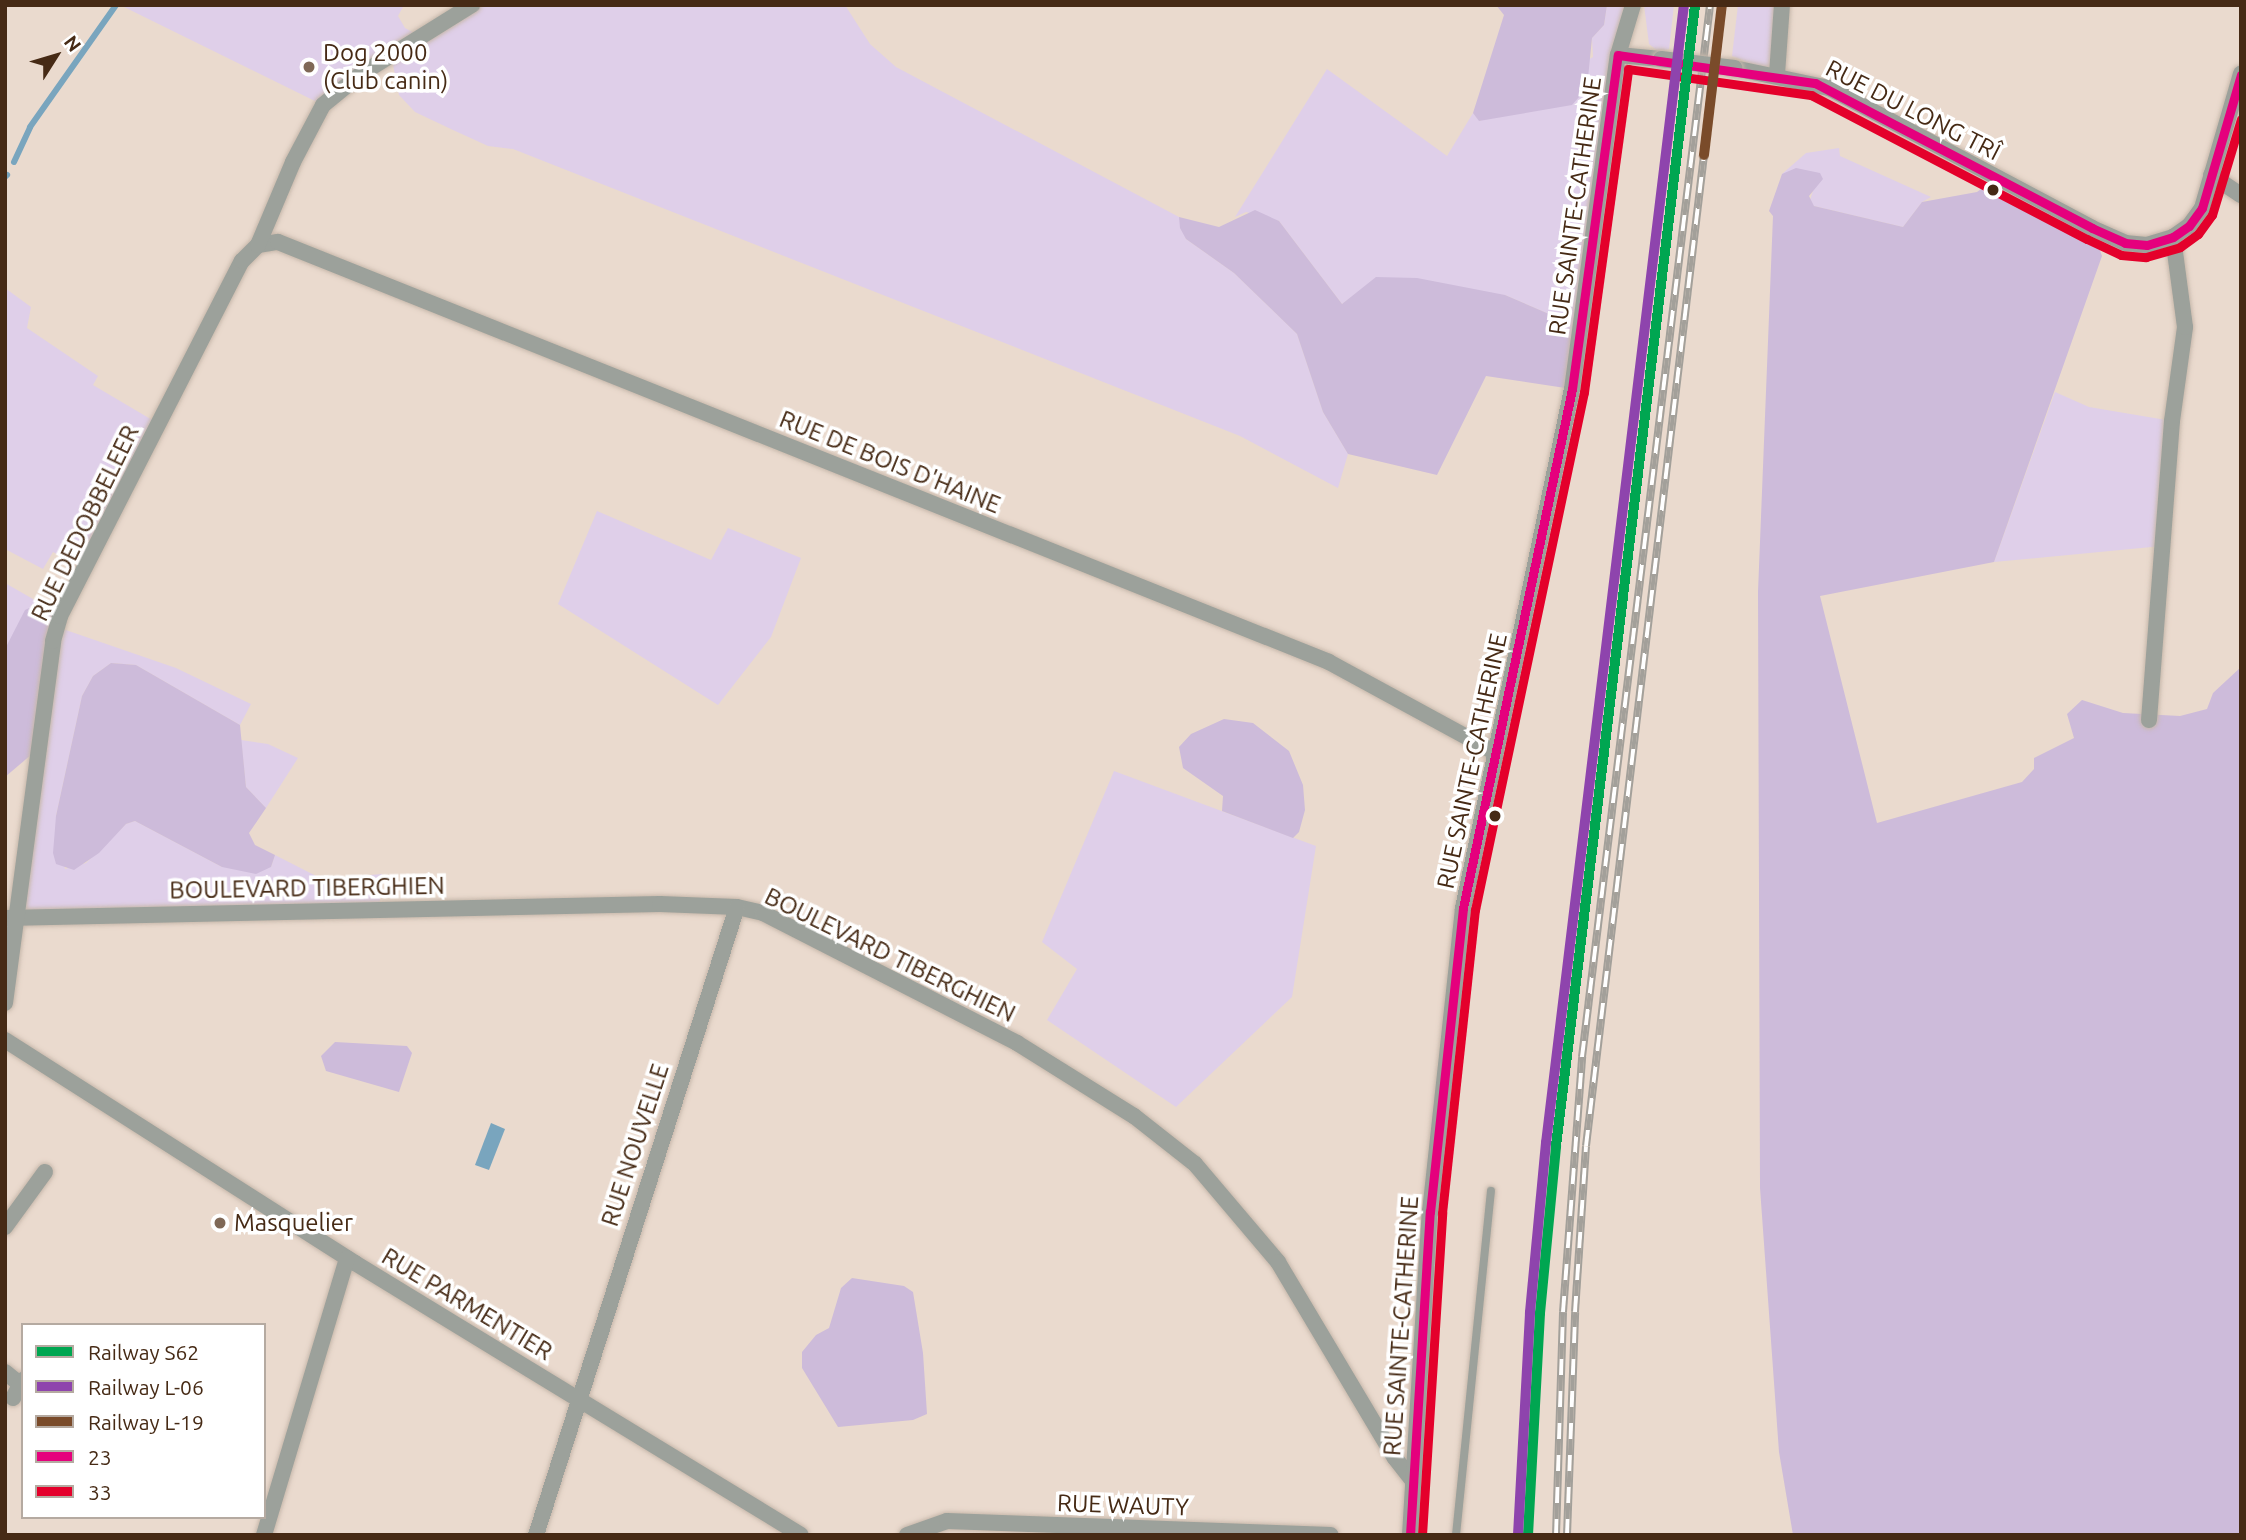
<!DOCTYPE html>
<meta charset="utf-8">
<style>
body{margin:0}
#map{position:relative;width:2246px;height:1540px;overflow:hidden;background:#eadace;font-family:Ubuntu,sans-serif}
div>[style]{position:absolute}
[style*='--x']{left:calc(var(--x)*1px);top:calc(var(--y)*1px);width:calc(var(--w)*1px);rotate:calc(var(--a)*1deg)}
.green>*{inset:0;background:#dfcfe9}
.forest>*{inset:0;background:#cdbbda}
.water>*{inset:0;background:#79a5be}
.stream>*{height:6px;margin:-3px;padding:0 3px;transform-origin:3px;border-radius:3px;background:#79a5be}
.roads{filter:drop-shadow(0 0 2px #c7b8ab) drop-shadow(0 0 2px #c7b8ab)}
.lane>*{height:8px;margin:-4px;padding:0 4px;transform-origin:4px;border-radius:4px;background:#9ca19b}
.street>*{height:16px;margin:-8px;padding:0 8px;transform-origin:8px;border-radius:8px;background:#9ca19b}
.rail>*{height:8px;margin-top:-4px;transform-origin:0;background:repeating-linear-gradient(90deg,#fff 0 16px,#a3a09a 0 32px);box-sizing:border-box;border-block:2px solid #a3a09a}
.bridges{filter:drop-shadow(0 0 2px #c7b8ab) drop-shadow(0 0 2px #c7b8ab)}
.street-bridge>*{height:16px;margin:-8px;padding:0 8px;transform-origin:8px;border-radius:8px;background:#9ca19b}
.bus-1>*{height:9px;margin:-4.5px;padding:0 4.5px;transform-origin:4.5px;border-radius:4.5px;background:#e5007d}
.bus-2>*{height:9px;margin:-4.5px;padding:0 4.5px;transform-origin:4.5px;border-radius:4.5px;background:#e4002b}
.rail-1>*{height:10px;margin:-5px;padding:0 5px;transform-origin:5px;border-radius:5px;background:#00a651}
.rail-2>*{height:10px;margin:-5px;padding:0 5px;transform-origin:5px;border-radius:5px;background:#8e44ad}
.rail-3>*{height:10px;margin:-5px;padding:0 5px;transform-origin:5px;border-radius:5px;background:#7a4b2a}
.dots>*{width:19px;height:19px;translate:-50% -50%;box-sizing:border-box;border:4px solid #fff;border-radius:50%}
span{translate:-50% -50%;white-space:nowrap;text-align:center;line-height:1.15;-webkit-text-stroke:7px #fff;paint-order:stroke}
.poi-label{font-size:24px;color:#462a15}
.left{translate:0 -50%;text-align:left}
.street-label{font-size:24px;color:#462a15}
.frame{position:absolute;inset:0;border:7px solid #462a15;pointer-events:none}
.legend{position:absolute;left:21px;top:1323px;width:245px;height:196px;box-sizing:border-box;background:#fff;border:2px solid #b5aaa1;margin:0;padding:9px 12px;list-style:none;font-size:21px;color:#462a15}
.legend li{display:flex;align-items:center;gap:14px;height:35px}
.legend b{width:35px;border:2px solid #b5aaa1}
.north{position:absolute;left:21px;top:21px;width:70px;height:70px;-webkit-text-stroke:5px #fff;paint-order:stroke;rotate:53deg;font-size:19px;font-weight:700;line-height:28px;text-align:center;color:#462a15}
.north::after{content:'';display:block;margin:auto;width:24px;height:32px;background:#462a15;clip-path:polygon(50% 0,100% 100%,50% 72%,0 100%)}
</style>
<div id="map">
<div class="green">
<div style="clip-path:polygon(120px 5px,404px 5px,398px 16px,405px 28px,420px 36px,472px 5px,845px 5px,870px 44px,896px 67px,1179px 217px,1186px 239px,1234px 273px,1297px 334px,1323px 412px,1348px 454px,1338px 488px,1240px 436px,513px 149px,488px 146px,453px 130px,415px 112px,399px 95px,391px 55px,323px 105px)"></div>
<div style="clip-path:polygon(1607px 5px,1633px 5px,1578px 347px,1549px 314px,1505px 295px,1357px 293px,1342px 304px,1279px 221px,1246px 212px,1235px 217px,1327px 69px,1447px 156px,1473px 113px,1480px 121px,1593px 57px,1592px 38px,1604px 25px)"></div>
<div style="clip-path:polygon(1644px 5px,1674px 5px,1669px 49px,1659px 52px,1649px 44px)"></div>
<div style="clip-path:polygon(1738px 5px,1782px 5px,1777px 74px,1732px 56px)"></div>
<div style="clip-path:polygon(1839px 148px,1840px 156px,1931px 197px,1922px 202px,1903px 227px,1814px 206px,1809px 203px,1813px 191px,1782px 174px,1806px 153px)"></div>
<div style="clip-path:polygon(5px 288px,31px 307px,27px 328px,98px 376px,93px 385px,159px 424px,85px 569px,53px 552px,43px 569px,5px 549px)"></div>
<div style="clip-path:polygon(2055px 392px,2089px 407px,2172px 421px,2162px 546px,1994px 562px)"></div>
<div style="clip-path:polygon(597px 511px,711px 560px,728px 528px,801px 558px,771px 637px,718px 705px,558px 604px)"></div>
<div style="clip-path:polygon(5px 583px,40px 603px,32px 605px,5px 649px)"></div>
<div style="clip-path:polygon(57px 627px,176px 668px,251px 704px,240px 725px,136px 665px,111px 663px,93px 676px,82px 696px,56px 816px,65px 869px,86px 863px,126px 824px,135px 821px,222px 867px,271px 867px,275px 855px,322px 879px,382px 874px,379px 910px,15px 917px)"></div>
<div style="clip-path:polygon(241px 740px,268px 744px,298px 758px,266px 808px,246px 787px)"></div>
<div style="clip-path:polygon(1114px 771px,1316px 846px,1292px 997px,1176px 1107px,1047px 1020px,1077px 969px,1042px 942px)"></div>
</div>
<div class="forest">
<div style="clip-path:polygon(1496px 5px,1607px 5px,1604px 25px,1592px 38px,1587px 88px,1572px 105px,1479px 121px,1473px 113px,1504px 15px)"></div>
<div style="clip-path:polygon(1796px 168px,1820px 173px,1823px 179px,1809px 196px,1814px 206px,1903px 227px,1922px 202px,1977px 192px,1997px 177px,2092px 228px,2102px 256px,1994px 562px,1820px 596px,1877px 823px,2022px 782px,2034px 769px,2034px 758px,2074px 738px,2067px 714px,2082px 700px,2123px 713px,2180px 716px,2207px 709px,2213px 693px,2241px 667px,2241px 1535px,1793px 1535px,1779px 1452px,1760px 1188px,1758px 592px,1773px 216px,1769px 211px,1782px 174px)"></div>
<div style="clip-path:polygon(1255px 210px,1279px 221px,1342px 304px,1376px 277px,1417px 278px,1505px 295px,1549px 314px,1578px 347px,1572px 389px,1486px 376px,1437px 475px,1348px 454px,1323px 412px,1297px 334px,1234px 273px,1186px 239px,1180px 228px,1179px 217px,1219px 227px)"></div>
<div style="clip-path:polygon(40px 603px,60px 616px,38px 749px,5px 777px,5px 649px,25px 610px)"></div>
<div style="clip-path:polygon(111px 663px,136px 665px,240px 725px,246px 787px,266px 808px,249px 833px,255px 845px,275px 855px,271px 867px,256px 874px,222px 867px,135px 821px,126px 824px,99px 853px,74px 870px,56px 864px,53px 853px,56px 816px,82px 696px,93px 676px)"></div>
<div style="clip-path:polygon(1224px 719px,1253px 723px,1289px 751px,1303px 785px,1305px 810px,1299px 832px,1293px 838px,1222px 811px,1223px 796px,1183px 768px,1179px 747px,1191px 734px)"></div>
<div style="clip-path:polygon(335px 1042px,407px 1046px,412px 1053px,399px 1092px,326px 1071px,321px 1056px)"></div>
<div style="clip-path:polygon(852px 1278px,904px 1286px,913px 1292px,923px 1353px,927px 1414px,913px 1420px,838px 1427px,802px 1368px,802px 1352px,816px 1335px,829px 1328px,841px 1288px)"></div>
</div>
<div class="water">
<div style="clip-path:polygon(491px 1123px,505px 1129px,489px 1170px,475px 1165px)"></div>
</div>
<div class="stream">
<div style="--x:14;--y:162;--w:38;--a:-65"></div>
<div style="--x:30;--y:127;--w:149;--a:-54.8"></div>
<div style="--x:5;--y:177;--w:3;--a:-45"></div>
</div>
<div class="roads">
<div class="lane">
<div style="--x:1456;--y:1535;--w:346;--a:-84.2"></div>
</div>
<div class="street">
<div style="--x:1618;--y:55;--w:43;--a:5.3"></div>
<div style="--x:1734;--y:68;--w:97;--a:11.9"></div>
<div style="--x:1829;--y:88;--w:298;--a:28"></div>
<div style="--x:2092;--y:228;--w:36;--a:24"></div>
<div style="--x:2125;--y:243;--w:22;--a:5"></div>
<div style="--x:2147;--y:245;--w:27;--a:-17"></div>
<div style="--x:2173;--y:237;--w:19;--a:-35"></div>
<div style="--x:2189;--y:226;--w:22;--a:-54"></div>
<div style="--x:2202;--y:208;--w:140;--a:-73.8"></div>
<div style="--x:1777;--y:74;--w:69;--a:-85.9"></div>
<div style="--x:2211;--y:175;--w:36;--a:34"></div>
<div style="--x:258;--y:245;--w:20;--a:-9"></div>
<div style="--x:278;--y:242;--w:1132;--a:21.78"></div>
<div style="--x:1329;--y:662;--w:188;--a:28.6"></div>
<div style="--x:2149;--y:720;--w:300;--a:-85.6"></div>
<div style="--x:2172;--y:421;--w:95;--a:-82.1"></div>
<div style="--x:2185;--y:327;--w:91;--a:-97.6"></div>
<div style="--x:5;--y:918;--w:655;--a:-1.22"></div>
<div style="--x:660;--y:904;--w:77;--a:2.2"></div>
<div style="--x:737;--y:907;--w:27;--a:13"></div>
<div style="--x:763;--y:913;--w:285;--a:27.1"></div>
<div style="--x:1017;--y:1043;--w:138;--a:32"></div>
<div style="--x:1134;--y:1116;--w:78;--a:38.2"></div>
<div style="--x:1195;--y:1164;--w:128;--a:49.7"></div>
<div style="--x:1278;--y:1262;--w:228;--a:59.2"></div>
<div style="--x:1395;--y:1458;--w:29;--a:52"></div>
<div style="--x:5;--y:1003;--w:365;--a:-82.4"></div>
<div style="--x:53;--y:641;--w:26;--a:-74"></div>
<div style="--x:60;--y:616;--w:399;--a:-62.9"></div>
<div style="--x:242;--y:261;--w:23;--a:-45"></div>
<div style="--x:258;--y:245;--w:90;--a:-67.1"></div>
<div style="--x:293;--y:162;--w:64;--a:-62.2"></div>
<div style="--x:323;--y:105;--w:49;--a:-39.2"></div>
<div style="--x:361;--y:74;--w:131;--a:-31.9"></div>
<div style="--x:5;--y:1040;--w:415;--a:32.5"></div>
<div style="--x:355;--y:1263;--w:522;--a:31.38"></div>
<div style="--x:5;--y:1227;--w:68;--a:-54"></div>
<div style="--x:5;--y:1372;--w:19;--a:39"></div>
<div style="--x:13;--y:1398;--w:21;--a:-61"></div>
<div style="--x:264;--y:1535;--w:289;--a:-73.3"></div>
<div style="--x:536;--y:1535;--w:659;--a:-72.25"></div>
<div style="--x:907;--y:1535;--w:42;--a:-19.3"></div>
<div style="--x:947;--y:1521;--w:384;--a:2.1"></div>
<div style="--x:1410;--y:1535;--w:324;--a:-86.5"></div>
<div style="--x:1430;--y:1212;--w:306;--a:-83.8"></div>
<div style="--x:1463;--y:908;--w:530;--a:-78.14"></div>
<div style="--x:1572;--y:389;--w:337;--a:-82.2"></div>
<div style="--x:1618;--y:55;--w:52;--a:-73.3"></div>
</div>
</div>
<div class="rail">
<div style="--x:1556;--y:1535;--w:223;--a:-88.2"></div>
<div style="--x:1563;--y:1312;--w:256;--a:-85.7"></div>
<div style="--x:1582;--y:1057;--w:1060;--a:-83.06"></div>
<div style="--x:1567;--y:1535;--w:223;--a:-87.9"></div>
<div style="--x:1575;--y:1312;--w:166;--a:-86.2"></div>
<div style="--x:1586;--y:1146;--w:998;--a:-83.21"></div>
</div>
<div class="bridges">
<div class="street-bridge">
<div style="--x:1661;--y:59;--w:74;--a:7"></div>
</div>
</div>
<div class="bus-1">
<div style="--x:1410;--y:1535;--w:324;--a:-86.5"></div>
<div style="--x:1430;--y:1212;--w:306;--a:-83.8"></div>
<div style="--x:1463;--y:908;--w:530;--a:-78.14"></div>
<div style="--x:1572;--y:389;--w:337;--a:-82.2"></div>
<div style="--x:1618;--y:55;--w:199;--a:8.1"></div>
<div style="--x:1815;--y:83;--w:313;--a:27.6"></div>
<div style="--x:2092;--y:228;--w:36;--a:24"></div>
<div style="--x:2125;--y:243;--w:22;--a:5"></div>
<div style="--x:2147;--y:245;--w:27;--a:-17"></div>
<div style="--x:2173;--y:237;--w:19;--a:-35"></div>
<div style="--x:2189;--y:226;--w:22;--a:-54"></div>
<div style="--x:2202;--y:208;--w:139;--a:-73.7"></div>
</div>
<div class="bus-2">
<div style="--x:1422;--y:1535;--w:323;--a:-86.4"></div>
<div style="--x:1442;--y:1213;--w:305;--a:-83.8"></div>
<div style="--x:1475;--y:910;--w:529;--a:-78.12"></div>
<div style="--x:1584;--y:392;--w:326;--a:-82.2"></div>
<div style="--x:1628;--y:69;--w:185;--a:8.1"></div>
<div style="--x:1811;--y:95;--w:311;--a:27.6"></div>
<div style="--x:2087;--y:239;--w:38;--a:25"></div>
<div style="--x:2121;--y:255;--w:25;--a:5"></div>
<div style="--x:2146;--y:257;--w:35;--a:-16"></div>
<div style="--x:2180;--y:247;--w:22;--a:-36"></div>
<div style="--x:2198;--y:234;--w:24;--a:-54"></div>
<div style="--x:2212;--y:215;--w:100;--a:-73.2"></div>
</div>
<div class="rail-1">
<div style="--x:1528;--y:1535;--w:222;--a:-86.9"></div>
<div style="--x:1540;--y:1313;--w:168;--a:-84.5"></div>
<div style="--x:1556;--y:1146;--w:1149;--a:-83.05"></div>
</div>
<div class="rail-2">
<div style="--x:1518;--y:1535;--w:223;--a:-86.9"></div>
<div style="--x:1530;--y:1312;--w:170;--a:-84.6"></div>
<div style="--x:1546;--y:1143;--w:1146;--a:-83.09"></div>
</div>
<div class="rail-3">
<div style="--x:1704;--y:155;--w:151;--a:-83.2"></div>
</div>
<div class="dots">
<div style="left:309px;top:67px;background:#7f6856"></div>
<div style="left:1993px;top:190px;background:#462a15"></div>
<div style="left:1495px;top:816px;background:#462a15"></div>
<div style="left:220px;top:1223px;background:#7f6856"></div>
</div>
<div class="poi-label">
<span class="left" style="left:323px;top:67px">Dog 2000<br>(Club canin)</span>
<span class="left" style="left:234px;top:1223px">Masquelier</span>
</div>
<div class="street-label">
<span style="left:1913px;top:110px;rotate:27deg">RUE DU LONG TRÎ</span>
<span style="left:1575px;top:206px;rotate:-82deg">RUE SAINTE-CATHERINE</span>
<span style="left:890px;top:462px;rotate:22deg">RUE DE BOIS D'HAINE</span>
<span style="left:85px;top:523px;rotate:-64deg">RUE DEDOBBELEER</span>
<span style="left:1472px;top:761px;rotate:-78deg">RUE SAINTE-CATHERINE</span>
<span style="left:307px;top:888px;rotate:-1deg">BOULEVARD TIBERGHIEN</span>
<span style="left:890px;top:955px;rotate:26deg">BOULEVARD TIBERGHIEN</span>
<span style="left:635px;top:1145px;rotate:-72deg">RUE NOUVELLE</span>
<span style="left:467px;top:1304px;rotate:31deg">RUE PARMENTIER</span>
<span style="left:1401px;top:1326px;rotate:-86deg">RUE SAINTE-CATHERINE</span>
<span style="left:1123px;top:1505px;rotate:2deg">RUE WAUTY</span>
</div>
<div class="frame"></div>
<ul class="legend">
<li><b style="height:9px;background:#00a651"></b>Railway S62</li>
<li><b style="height:9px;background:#8e44ad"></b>Railway L-06</li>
<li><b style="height:9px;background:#7a4b2a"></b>Railway L-19</li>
<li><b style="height:9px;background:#e5007d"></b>23</li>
<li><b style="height:9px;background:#e4002b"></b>33</li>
</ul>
<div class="north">N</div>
</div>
